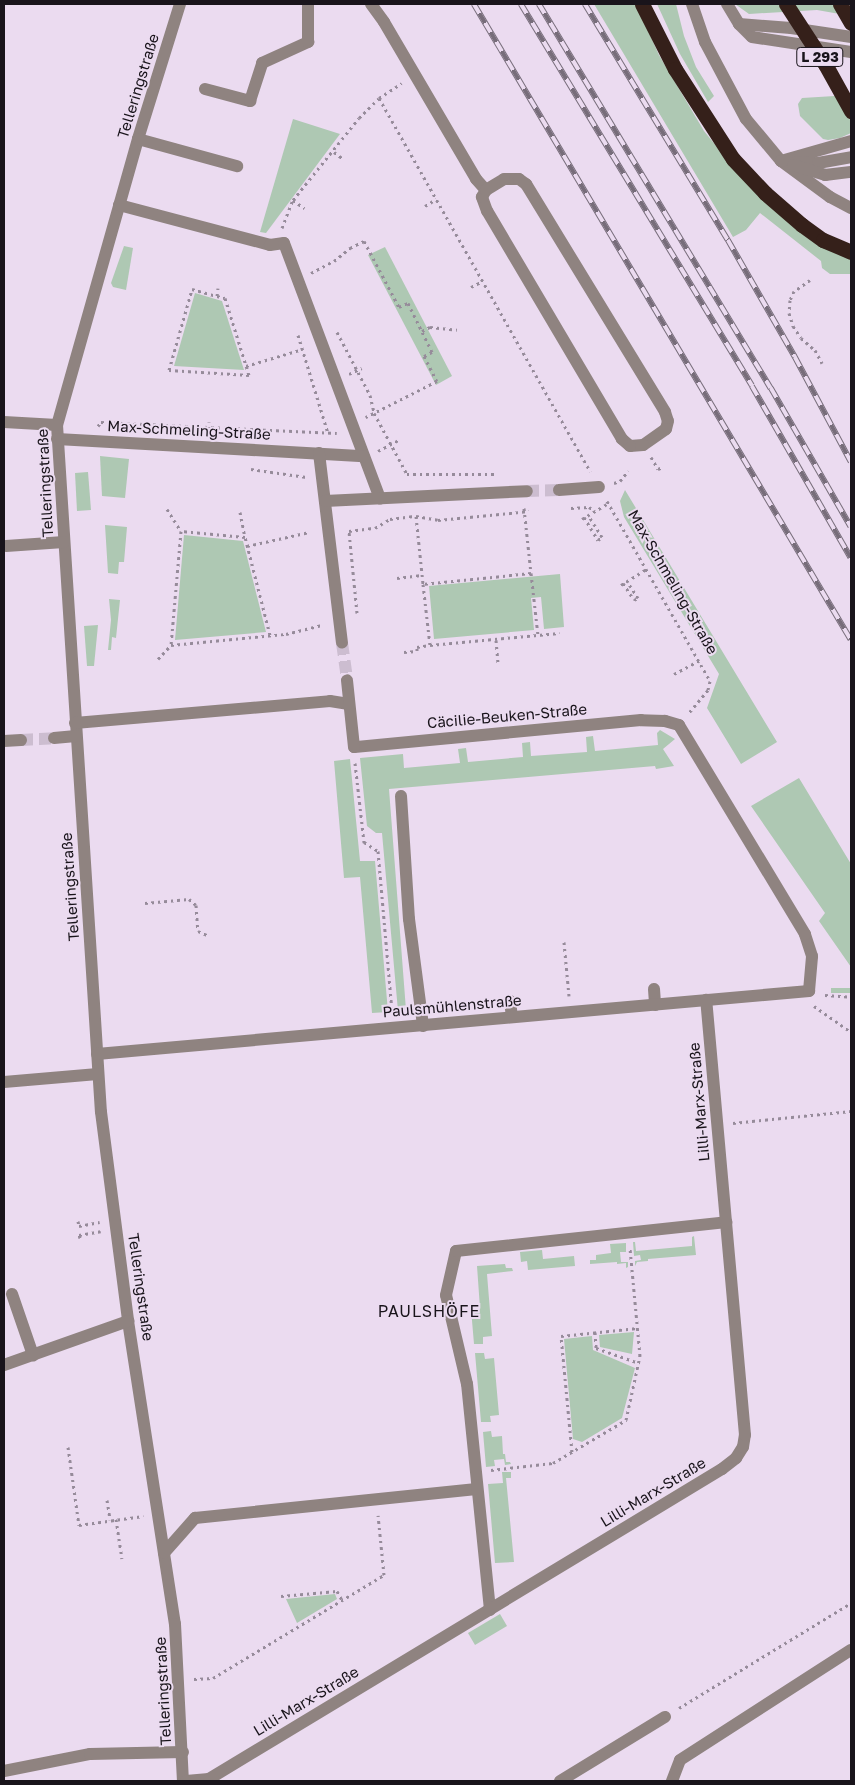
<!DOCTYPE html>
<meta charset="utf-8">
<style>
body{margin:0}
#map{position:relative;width:855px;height:1785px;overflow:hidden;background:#ebdbf0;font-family:"Golos Text",sans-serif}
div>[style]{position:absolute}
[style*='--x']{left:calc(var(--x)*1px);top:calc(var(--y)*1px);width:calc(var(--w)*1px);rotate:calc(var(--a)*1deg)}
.green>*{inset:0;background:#aec8b3}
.minor-tunnel>*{height:12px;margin-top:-6px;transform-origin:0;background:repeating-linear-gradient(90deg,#ccbdd0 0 12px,transparent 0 18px)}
.path>*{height:3px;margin-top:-1.5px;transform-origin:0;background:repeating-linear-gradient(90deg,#968b9a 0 2.5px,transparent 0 6.5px)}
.minor>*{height:12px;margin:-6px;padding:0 6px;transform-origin:6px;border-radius:6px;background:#8f8380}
.highway>*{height:15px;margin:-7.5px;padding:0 7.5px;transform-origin:7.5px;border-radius:7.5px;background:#35201a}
.rail>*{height:5.5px;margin-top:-2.75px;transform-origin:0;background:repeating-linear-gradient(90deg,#ebdbf0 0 11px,#776d7a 0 22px);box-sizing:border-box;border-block:1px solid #776d7a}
.highway-bridge>*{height:15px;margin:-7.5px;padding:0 7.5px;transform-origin:7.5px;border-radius:7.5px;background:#35201a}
span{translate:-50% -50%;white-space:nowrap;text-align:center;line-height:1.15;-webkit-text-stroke:4px #ebdbf0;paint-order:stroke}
.shield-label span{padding:1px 4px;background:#ebdbf0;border:1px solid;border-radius:4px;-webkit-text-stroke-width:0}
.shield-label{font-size:14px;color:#19141b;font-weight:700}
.street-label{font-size:15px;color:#19141b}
.neighbourhood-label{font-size:16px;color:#19141b;letter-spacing:1px}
.frame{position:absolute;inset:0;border:5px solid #19141b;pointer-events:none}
</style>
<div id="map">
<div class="green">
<div style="clip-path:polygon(594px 4px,636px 4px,659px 55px,704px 131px,722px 153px,851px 259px,851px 274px,830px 274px,822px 268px,821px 261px,760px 213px,746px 230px,733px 237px)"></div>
<div style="clip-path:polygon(657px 4px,676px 4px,684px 36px,696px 67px,714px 96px,708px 102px,680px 54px)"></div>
<div style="clip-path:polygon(735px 4px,837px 4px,851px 6px,851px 16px,817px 10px,749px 14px)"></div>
<div style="clip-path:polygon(851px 95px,851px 133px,840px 138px,828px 140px,823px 139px,800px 116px,798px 104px,802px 98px)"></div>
<div style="clip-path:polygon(293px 119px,340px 134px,266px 233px,260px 232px)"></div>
<div style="clip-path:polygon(124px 246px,133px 248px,126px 290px,113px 287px,111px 283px)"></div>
<div style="clip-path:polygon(385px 247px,452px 376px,436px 385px,368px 255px)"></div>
<div style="clip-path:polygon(195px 293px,222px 301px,244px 370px,174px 366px)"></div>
<div style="clip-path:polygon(100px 456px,129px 459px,125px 498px,102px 496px)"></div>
<div style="clip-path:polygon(88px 472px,91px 510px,77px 511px,75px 473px)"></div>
<div style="clip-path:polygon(625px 490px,777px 742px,741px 764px,707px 708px,719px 674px,624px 517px,620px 501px)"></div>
<div style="clip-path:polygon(105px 525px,127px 527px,124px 562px,119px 562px,118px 574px,108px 573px)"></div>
<div style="clip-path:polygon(184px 535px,243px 541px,266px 632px,175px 640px)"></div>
<div style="clip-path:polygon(560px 574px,564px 627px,544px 629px,541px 597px,531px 598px,534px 630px,434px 639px,429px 586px)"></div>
<div style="clip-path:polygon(109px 599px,120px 600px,116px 638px,112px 637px,111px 650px,108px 650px,111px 620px)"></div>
<div style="clip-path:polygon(98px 625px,94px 666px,87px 666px,84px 626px)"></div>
<div style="clip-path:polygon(660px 730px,675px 739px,663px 749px,674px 766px,656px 769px,655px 766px,389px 789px,406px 1010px,398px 1011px,382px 833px,376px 833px,367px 826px,360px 758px,403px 754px,404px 768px,460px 763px,458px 749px,466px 748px,468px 762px,523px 757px,522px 743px,530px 742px,531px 756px,587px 752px,586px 737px,593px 736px,595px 751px,658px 745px,657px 733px)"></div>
<div style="clip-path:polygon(350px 759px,360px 861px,375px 861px,388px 1012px,372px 1013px,360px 877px,344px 878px,334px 761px)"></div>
<div style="clip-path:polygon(799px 778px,851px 864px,851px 967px,819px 921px,825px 913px,751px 806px)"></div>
<div style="clip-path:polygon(831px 988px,851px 988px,851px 993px,831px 993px)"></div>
<div style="clip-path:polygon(694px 1236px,696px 1255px,648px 1259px,648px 1261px,637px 1262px,635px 1266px,635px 1261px,641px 1260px,640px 1255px,634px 1256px,633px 1242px,635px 1242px,636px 1251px,692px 1246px,692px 1237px)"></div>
<div style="clip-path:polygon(626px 1243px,626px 1252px,620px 1252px,621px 1262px,628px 1262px,628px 1267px,626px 1268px,626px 1263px,617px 1264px,617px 1262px,590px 1264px,590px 1260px,596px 1260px,596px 1255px,611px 1253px,610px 1244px)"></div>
<div style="clip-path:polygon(542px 1250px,543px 1259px,574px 1256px,575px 1266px,528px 1270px,527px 1261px,521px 1262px,520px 1252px)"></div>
<div style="clip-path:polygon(505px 1264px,506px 1268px,512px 1268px,513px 1271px,487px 1274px,492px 1336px,483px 1337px,483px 1344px,474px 1344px,471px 1309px,480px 1308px,477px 1266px)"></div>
<div style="clip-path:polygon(634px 1332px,632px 1354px,600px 1347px,599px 1335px)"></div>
<div style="clip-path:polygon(592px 1336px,593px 1350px,635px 1368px,622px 1418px,582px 1442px,573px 1439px,564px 1339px)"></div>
<div style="clip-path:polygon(475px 1353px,484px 1353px,485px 1359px,494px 1358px,499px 1415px,490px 1416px,491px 1422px,481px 1422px)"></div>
<div style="clip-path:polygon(491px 1431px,492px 1437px,502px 1436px,503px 1454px,505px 1454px,506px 1462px,510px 1462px,511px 1464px,505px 1465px,504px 1459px,494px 1460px,495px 1466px,486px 1467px,483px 1432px)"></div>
<div style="clip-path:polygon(502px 1472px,511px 1472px,511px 1478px,506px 1478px,514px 1562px,495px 1563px,488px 1484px,503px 1483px)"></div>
<div style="clip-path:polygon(335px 1594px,337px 1599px,297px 1623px,286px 1599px)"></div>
<div style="clip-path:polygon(500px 1614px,507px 1626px,475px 1645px,468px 1633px)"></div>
</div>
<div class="minor-tunnel">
<div style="--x:527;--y:491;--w:32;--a:-2"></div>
<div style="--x:342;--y:643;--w:37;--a:82"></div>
<div style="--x:21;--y:740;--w:33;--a:-3"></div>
</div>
<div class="path">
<div style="--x:379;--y:98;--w:429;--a:60.5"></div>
<div style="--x:334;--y:152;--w:10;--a:37"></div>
<div style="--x:293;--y:200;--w:14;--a:36"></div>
<div style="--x:425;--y:206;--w:13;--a:-32"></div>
<div style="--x:282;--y:228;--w:30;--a:-69"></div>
<div style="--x:293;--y:200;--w:105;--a:-51.2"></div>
<div style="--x:359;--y:118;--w:28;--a:-45"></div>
<div style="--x:379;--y:98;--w:27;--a:-33"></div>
<div style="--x:311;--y:273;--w:26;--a:-28"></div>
<div style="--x:334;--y:261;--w:21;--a:-39"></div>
<div style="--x:350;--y:248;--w:16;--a:-27"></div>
<div style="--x:364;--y:241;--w:75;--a:62.1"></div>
<div style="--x:399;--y:307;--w:10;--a:-24"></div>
<div style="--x:408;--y:303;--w:55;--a:63.9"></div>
<div style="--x:432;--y:352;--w:9;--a:153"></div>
<div style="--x:424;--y:356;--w:28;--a:63"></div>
<div style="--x:437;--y:381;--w:80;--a:153.1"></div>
<div style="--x:810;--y:280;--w:19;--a:145"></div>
<div style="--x:794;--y:291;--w:10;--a:114"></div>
<div style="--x:790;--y:300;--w:13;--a:94"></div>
<div style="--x:789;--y:313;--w:14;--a:73"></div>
<div style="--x:793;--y:326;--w:14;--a:56"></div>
<div style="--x:801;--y:338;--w:18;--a:41"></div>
<div style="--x:815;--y:350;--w:15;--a:62"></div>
<div style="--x:471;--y:287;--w:13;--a:-27"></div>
<div style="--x:217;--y:296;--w:8;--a:14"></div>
<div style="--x:225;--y:298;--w:81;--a:72.7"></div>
<div style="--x:249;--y:375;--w:80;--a:-176.4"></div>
<div style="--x:169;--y:370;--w:84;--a:-74.1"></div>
<div style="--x:192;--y:289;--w:26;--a:16"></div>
<div style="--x:217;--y:296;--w:8;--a:-83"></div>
<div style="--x:422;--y:331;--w:9;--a:-27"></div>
<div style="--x:430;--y:327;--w:27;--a:6"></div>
<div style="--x:337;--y:332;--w:71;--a:62.4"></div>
<div style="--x:370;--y:395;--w:18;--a:77"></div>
<div style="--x:374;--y:413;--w:69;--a:61.6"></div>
<div style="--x:407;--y:474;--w:89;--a:0"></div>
<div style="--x:298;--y:335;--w:102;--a:73"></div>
<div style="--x:246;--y:366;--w:59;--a:-16.6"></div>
<div style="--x:349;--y:374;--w:14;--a:-25"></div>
<div style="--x:98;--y:426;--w:5;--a:-53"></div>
<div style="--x:101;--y:422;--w:236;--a:2.7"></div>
<div style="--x:209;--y:429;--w:7;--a:-90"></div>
<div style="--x:378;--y:451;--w:24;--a:-28"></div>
<div style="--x:651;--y:457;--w:14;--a:60"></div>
<div style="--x:658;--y:469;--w:5;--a:-22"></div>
<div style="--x:251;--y:469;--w:56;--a:8.3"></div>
<div style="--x:614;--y:483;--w:6;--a:-18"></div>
<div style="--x:620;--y:481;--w:13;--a:-51"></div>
<div style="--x:607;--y:501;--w:207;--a:60.2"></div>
<div style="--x:710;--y:681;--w:9;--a:103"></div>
<div style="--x:708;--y:690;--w:30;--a:130"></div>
<div style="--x:524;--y:508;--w:65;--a:83.9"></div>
<div style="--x:531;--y:573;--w:109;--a:174.2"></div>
<div style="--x:423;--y:584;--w:61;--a:83.5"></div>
<div style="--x:430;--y:645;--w:130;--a:-5.3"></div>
<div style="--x:571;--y:508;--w:18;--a:-3"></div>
<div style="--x:589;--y:507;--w:7;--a:34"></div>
<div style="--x:167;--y:509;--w:26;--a:58"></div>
<div style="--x:240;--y:512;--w:25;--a:79"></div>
<div style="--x:416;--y:516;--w:68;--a:84.1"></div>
<div style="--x:584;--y:517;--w:27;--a:59"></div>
<div style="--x:598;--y:540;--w:5;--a:-37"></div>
<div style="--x:602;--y:537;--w:26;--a:-122"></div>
<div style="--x:582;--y:519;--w:31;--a:-31"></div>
<div style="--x:247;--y:546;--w:64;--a:-12.7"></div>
<div style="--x:531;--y:573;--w:62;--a:83.6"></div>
<div style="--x:397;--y:578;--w:25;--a:-7"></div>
<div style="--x:623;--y:583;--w:20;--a:57"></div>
<div style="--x:634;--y:600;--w:4;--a:-27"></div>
<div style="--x:638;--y:598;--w:20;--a:-123"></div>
<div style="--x:621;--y:585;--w:31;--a:-32"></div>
<div style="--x:357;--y:613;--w:82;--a:-95.6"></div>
<div style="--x:349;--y:531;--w:26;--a:-7"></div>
<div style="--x:375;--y:528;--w:17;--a:-31"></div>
<div style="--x:390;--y:519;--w:26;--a:-7"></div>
<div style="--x:416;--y:516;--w:22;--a:10"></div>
<div style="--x:438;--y:520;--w:91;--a:-5.6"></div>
<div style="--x:270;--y:635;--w:101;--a:-104.3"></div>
<div style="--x:245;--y:537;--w:64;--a:-174.6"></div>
<div style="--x:181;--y:531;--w:114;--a:95"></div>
<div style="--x:171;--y:645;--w:116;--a:-5.5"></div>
<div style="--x:286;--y:634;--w:38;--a:-14"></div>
<div style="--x:496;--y:640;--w:24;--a:85"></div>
<div style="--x:404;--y:652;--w:13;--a:-4"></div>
<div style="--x:417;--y:651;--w:4;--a:-90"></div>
<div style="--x:417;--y:647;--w:13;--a:-9"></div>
<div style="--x:158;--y:659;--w:19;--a:-47"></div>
<div style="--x:674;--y:674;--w:30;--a:-28"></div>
<div style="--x:355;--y:763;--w:80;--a:83.5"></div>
<div style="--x:364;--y:842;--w:17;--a:33"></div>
<div style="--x:378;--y:851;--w:162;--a:85"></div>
<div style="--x:145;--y:903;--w:44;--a:-5.2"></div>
<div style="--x:189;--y:899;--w:9;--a:41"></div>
<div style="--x:196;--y:905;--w:26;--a:86"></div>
<div style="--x:198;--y:931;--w:12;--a:24"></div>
<div style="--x:564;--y:942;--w:54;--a:84.7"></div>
<div style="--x:825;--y:995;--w:26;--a:4"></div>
<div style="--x:814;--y:1006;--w:45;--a:35.1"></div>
<div style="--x:733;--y:1123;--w:119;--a:-5.8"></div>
<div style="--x:78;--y:1221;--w:5;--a:79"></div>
<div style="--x:79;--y:1226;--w:21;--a:-11"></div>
<div style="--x:80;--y:1238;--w:3;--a:-108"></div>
<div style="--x:79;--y:1235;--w:22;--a:-10"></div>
<div style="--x:595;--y:1332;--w:16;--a:86"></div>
<div style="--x:596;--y:1348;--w:46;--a:19.2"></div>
<div style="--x:68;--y:1447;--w:79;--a:82"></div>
<div style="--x:79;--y:1525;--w:65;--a:-8"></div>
<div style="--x:572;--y:1452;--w:117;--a:-95.4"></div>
<div style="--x:561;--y:1336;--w:77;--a:-5.9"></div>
<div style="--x:491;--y:1470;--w:62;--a:-6.4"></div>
<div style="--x:553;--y:1463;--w:85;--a:-30.5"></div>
<div style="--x:626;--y:1420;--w:66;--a:-77.7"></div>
<div style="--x:640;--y:1356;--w:107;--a:-95.3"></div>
<div style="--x:107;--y:1500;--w:20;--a:81"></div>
<div style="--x:116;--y:1519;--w:40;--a:81.5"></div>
<div style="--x:281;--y:1596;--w:56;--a:-5.1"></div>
<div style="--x:337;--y:1591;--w:10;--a:61"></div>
<div style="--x:194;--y:1679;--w:19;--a:-3"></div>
<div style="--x:213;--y:1678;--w:200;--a:-31.1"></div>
<div style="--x:384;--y:1575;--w:60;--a:-95.7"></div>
<div style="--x:679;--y:1708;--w:202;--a:-31.4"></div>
</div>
<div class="minor">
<div style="--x:180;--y:4;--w:141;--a:107.3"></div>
<div style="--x:138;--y:139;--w:297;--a:105.8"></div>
<div style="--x:57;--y:425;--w:688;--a:86.34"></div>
<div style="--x:101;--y:1112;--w:211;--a:82.6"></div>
<div style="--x:128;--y:1321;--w:307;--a:81.2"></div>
<div style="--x:175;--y:1624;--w:157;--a:87.1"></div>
<div style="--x:371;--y:4;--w:22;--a:54"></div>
<div style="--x:384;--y:22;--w:182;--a:59.6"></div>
<div style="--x:476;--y:179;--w:15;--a:48"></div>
<div style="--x:692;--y:4;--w:40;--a:71.1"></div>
<div style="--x:705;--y:42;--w:87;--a:62"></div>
<div style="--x:746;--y:119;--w:55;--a:50.2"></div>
<div style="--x:781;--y:161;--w:61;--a:36.3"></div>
<div style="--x:830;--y:197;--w:24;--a:28"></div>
<div style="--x:727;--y:4;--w:23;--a:59"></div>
<div style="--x:739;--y:24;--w:18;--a:45"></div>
<div style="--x:752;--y:37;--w:100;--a:8.6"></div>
<div style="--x:739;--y:24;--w:52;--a:4.4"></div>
<div style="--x:791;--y:28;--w:61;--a:8.5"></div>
<div style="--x:205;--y:89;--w:47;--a:14.9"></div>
<div style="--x:250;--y:101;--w:40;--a:-72"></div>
<div style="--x:262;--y:63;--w:51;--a:-24.5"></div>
<div style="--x:308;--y:42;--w:38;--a:-90"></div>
<div style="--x:138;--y:139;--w:103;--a:15.3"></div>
<div style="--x:781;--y:161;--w:73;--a:-15.9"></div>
<div style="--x:796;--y:162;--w:22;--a:3"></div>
<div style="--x:818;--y:163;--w:34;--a:-10"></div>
<div style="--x:793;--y:165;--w:34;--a:17"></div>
<div style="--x:825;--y:175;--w:26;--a:-7"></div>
<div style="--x:504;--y:179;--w:15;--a:0"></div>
<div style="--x:519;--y:179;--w:9;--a:36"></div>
<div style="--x:526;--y:184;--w:267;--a:58.6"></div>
<div style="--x:665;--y:412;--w:9;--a:72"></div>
<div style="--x:668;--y:421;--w:8;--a:104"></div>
<div style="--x:666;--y:429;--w:28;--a:145"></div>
<div style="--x:643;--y:445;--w:13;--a:176"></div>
<div style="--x:630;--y:446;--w:11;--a:-139"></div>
<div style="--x:622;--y:439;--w:265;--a:-120.6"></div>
<div style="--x:487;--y:211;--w:15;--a:-110"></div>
<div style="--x:482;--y:197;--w:8;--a:-60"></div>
<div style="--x:486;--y:190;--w:21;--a:-31"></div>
<div style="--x:119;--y:205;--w:156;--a:14.8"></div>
<div style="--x:270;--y:245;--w:14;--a:-8"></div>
<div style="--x:284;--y:243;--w:273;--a:69.4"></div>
<div style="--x:4;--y:422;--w:53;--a:3.2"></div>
<div style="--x:57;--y:439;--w:307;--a:3.2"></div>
<div style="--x:319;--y:453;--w:191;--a:83.1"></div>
<div style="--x:559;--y:490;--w:40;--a:-4.3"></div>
<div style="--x:325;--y:501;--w:202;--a:-2.8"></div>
<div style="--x:6;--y:546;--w:58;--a:-3.9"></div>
<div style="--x:75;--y:723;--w:256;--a:-4.9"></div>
<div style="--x:330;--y:701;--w:19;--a:9"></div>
<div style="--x:54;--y:738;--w:22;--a:-5"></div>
<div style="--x:4;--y:741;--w:17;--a:-3"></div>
<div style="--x:401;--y:796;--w:123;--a:86.3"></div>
<div style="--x:409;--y:919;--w:108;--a:82.5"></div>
<div style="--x:654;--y:989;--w:16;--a:86"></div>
<div style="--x:510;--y:1001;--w:16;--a:83"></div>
<div style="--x:97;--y:1054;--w:715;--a:-5.06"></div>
<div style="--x:809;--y:991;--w:35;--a:-85"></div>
<div style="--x:812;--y:956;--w:23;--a:-108"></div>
<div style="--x:805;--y:934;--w:244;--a:-121.1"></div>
<div style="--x:679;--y:725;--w:15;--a:-164"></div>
<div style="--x:665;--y:721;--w:24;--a:-178"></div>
<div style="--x:641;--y:720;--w:288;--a:174.6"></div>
<div style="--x:354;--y:747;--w:67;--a:-96"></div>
<div style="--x:4;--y:1082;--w:94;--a:-4.9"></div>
<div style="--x:12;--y:1294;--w:65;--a:71"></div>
<div style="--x:4;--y:1365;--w:132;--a:-19.5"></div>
<div style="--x:164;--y:1553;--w:47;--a:-48.5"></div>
<div style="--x:195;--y:1518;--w:283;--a:-5.9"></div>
<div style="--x:490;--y:1610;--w:227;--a:-95.8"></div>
<div style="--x:467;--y:1384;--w:91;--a:-103.3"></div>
<div style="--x:446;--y:1295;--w:45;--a:-77.2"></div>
<div style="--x:456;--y:1251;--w:272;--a:-6.1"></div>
<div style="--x:4;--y:1771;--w:88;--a:-11.2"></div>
<div style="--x:90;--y:1754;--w:93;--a:-1.2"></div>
<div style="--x:186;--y:1781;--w:23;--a:-5"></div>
<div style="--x:209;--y:1779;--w:599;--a:-31.14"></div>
<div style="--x:722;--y:1469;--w:18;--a:-38"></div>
<div style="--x:736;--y:1458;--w:13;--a:-58"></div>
<div style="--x:743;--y:1447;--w:12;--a:-81"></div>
<div style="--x:745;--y:1435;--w:437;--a:-95.1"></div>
<div style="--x:560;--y:1781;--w:123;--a:-31.4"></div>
<div style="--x:672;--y:1781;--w:22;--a:-69"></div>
<div style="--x:680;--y:1760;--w:203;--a:-32.8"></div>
</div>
<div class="highway">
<div style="--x:642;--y:4;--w:73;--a:63.1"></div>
<div style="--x:675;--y:69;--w:107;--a:57.2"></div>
<div style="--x:733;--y:159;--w:47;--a:46.7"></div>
<div style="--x:765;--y:193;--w:49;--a:40.9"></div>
<div style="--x:802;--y:225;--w:26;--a:36"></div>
<div style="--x:823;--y:240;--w:30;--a:23"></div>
</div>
<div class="rail">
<div style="--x:474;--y:4;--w:739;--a:59.34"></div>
<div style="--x:521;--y:4;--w:446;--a:58.8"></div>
<div style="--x:752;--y:386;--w:198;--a:60.1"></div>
<div style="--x:539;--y:4;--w:449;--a:58.9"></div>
<div style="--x:771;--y:388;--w:160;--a:60.1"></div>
<div style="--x:585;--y:4;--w:276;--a:58.8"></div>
<div style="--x:728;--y:240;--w:135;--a:60.2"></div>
<div style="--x:795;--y:357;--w:119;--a:61.9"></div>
</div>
<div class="highway-bridge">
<div style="--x:786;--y:4;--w:72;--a:57"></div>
<div style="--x:825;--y:64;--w:54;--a:61"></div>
<div style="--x:840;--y:4;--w:22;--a:60"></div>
</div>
<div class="shield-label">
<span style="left:820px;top:57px">L 293</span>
</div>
<div class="street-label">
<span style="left:138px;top:86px;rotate:-73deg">Telleringstraße</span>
<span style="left:189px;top:430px;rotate:3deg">Max-Schmeling-Straße</span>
<span style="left:45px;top:483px;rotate:-93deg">Telleringstraße</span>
<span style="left:673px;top:582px;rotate:60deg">Max-Schmeling-Straße</span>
<span style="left:507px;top:716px;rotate:-5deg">Cäcilie-Beuken-Straße</span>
<span style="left:70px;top:887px;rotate:-94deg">Telleringstraße</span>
<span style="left:452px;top:1006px;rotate:-5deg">Paulsmühlenstraße</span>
<span style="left:699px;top:1102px;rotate:-95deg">Lilli-Marx-Straße</span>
<span style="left:141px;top:1287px;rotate:82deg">Telleringstraße</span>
<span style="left:653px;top:1492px;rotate:-31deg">Lilli-Marx-Straße</span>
<span style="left:163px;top:1691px;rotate:-93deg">Telleringstraße</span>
<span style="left:306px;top:1701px;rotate:-31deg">Lilli-Marx-Straße</span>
</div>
<div class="neighbourhood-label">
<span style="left:429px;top:1311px">PAULSHÖFE</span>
</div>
<div class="frame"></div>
</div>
